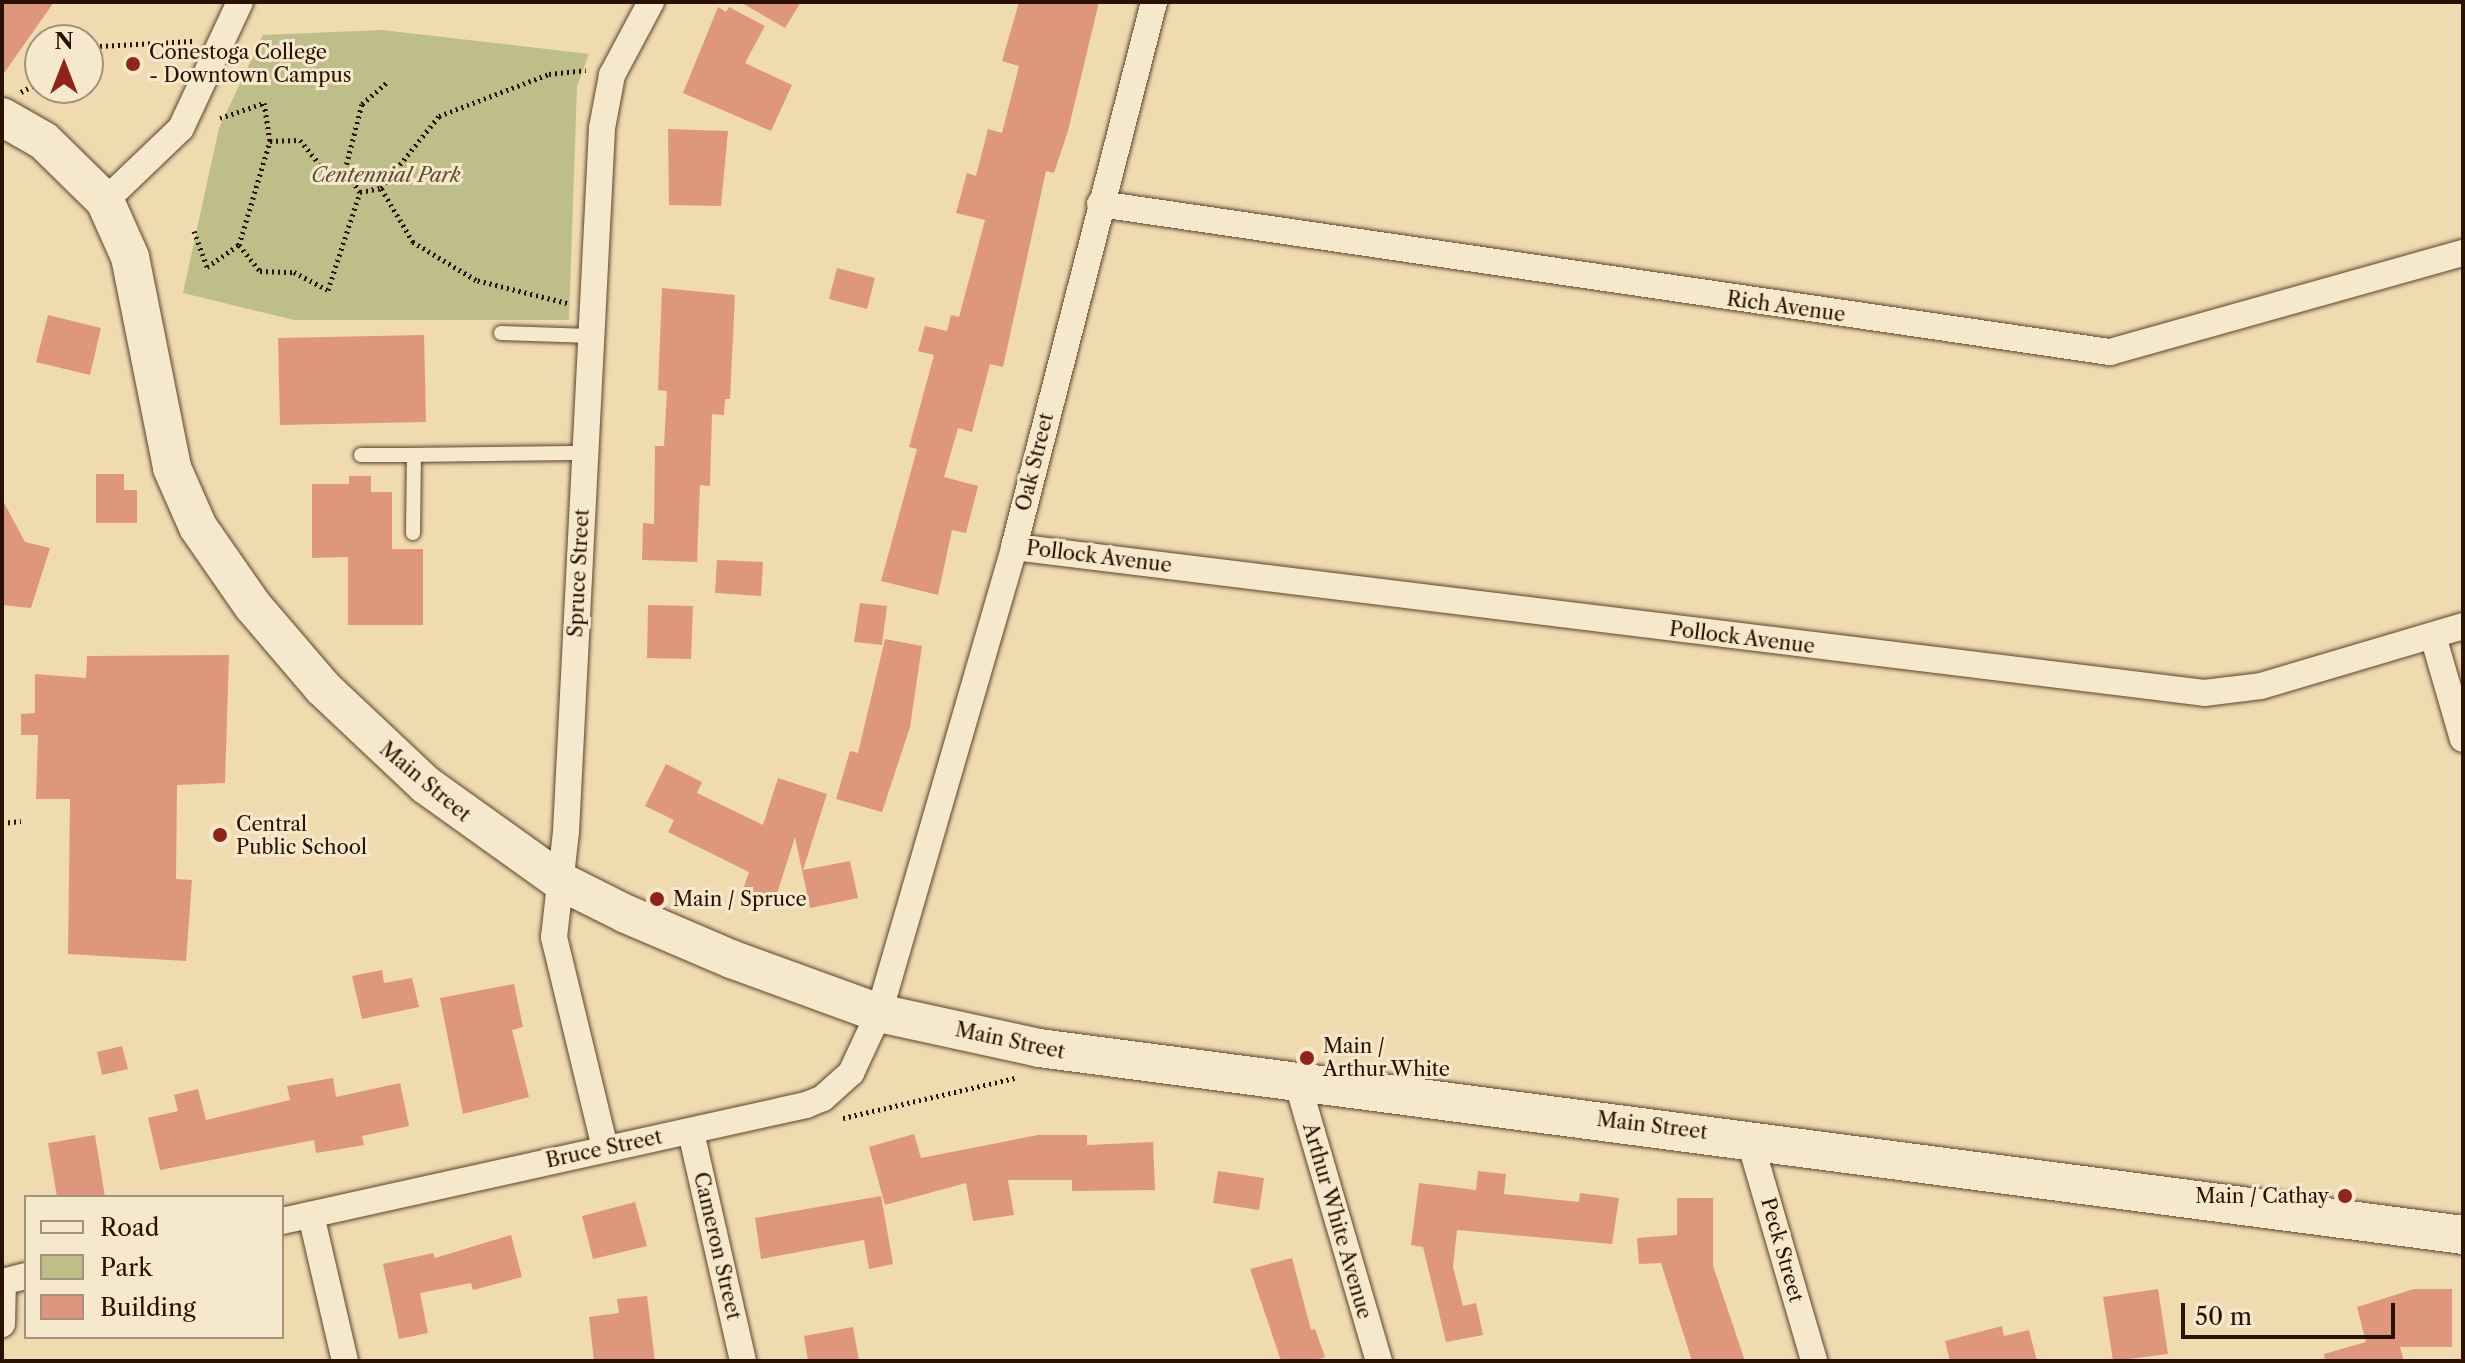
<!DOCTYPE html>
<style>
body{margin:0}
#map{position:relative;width:2465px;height:1363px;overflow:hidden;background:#f0dbb1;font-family:"Libre Caslon Text",serif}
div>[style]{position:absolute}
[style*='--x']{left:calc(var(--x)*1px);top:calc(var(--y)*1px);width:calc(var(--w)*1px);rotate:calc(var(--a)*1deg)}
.green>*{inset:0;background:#bebe88}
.building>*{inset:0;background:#de967d}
.path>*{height:5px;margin-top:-2.5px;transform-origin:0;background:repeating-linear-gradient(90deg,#2a1100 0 2px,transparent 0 6px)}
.roads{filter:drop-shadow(0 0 2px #5c442c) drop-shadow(0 0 2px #5c442c)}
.lane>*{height:14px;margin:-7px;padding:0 7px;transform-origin:7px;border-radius:7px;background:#f5e8cc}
.street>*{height:26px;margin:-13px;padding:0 13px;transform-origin:13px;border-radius:13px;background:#f5e8cc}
.secondary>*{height:38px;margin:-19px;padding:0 19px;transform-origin:19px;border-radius:19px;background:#f5e8cc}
.dots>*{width:22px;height:22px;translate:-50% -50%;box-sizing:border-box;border:4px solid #f5e8cc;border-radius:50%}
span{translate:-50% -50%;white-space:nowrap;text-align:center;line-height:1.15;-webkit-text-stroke:6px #f5e8cc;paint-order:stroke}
.poi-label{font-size:20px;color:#2a1100}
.left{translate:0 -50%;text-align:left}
.right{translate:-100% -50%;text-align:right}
.park-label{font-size:20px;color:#5e4e30;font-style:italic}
.street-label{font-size:20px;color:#2a1100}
.frame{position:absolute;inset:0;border:4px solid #2a1100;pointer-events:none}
.legend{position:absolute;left:24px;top:1195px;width:260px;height:144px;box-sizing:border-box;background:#f5e8cc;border:2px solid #a4927a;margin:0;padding:10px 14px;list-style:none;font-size:24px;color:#2a1100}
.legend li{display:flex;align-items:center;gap:16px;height:40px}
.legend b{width:40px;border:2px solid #a4927a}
.north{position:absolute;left:24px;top:24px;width:80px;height:80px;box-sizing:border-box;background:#f5e8cc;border:2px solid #a4927a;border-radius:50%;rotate:0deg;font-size:22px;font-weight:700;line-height:32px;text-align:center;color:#2a1100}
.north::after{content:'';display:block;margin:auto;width:28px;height:36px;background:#8f2418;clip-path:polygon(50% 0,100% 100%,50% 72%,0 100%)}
.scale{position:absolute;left:2181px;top:1303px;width:214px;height:36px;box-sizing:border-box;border:4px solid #2a1100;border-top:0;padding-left:10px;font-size:24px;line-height:28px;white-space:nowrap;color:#2a1100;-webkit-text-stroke:6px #f5e8cc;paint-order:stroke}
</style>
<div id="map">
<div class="green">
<div style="clip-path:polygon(382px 30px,589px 54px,577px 86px,569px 320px,294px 320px,183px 293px,219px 128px,263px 35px)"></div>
</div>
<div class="building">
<div style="clip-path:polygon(2px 2px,54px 2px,2px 76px)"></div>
<div style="clip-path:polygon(740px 2px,801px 2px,785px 28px)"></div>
<div style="clip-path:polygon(1019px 2px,1099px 2px,1068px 131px,1054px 173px,1046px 171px,1003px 367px,990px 364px,972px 432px,958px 428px,944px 477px,978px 486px,966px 533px,952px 530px,938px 595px,881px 581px,917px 449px,909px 447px,934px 355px,918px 351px,925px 326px,947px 331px,951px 315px,959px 317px,985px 220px,956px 213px,967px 173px,976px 176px,988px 129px,1002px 133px,1019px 66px,1002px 61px)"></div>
<div style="clip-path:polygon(718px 7px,726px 12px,729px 7px,765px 26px,745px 63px,792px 85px,771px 131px,683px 93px)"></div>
<div style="clip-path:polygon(668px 129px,728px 131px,721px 206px,669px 205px)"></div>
<div style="clip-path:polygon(837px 268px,875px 278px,867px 309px,829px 299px)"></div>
<div style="clip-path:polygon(662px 288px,735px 295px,730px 399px,725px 399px,724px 415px,712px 414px,710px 486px,700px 485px,697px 562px,642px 560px,643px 523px,654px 524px,655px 446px,664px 446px,667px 391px,658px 390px)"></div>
<div style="clip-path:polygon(48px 315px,101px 328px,90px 375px,36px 362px)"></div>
<div style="clip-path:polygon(424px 335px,426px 422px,280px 425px,278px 338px)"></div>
<div style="clip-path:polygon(96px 474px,124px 474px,124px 490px,137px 490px,137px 523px,96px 523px)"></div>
<div style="clip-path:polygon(349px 476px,371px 476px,371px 492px,392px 492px,392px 549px,423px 549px,423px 625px,348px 625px,348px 557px,312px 558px,312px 484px,349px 484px)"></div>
<div style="clip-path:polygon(2px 499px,25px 542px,50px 548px,31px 608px,2px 605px)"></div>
<div style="clip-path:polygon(717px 560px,763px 562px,761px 596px,715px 593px)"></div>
<div style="clip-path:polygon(860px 603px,887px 606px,882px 645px,854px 642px)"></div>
<div style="clip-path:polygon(648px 605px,693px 606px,691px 659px,647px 658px)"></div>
<div style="clip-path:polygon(885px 639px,922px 646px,910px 727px,882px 812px,836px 799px,850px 751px,858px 753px)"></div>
<div style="clip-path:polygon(229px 655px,225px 783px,177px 785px,176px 879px,192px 880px,186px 961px,68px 954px,70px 799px,36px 799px,38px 735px,21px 735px,21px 714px,35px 713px,35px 674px,86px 678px,87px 656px)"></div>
<div style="clip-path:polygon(666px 764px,702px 782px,697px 793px,763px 825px,778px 778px,827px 794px,803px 870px,850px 861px,858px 898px,810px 908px,795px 837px,775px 900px,743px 890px,749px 872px,668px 832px,674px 820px,645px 806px)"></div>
<div style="clip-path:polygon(382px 970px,384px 983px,412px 978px,419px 1007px,362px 1019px,352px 976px)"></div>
<div style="clip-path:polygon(514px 984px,523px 1027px,512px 1030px,529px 1097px,463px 1114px,440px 998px)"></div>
<div style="clip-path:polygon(122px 1046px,128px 1069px,102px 1075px,97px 1052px)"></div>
<div style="clip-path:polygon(333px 1078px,336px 1097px,400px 1083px,409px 1126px,362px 1136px,364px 1145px,316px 1153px,314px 1140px,160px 1170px,148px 1118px,178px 1111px,174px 1095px,198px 1089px,206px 1120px,290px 1100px,287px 1086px)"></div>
<div style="clip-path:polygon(914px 1134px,921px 1158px,1038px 1135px,1087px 1135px,1087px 1145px,1153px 1142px,1155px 1190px,1072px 1191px,1072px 1180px,1008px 1180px,1014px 1215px,973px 1221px,966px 1183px,885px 1205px,869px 1147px)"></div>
<div style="clip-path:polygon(95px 1135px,105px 1197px,57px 1197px,48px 1143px)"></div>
<div style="clip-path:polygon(1218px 1171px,1264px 1178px,1259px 1210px,1213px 1203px)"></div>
<div style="clip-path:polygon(1478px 1171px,1506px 1174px,1504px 1194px,1579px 1202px,1580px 1193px,1619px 1198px,1612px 1244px,1457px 1230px,1453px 1267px,1463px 1306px,1476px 1303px,1483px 1335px,1446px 1342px,1423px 1247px,1411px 1245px,1419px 1183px,1476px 1190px)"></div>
<div style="clip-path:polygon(881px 1196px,893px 1264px,869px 1269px,864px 1240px,761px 1259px,755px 1218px)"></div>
<div style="clip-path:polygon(1677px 1198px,1713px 1198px,1713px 1266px,1745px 1361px,1692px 1361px,1661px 1263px,1639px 1264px,1637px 1238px,1677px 1235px)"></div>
<div style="clip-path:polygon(635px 1202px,647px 1246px,593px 1259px,582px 1216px)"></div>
<div style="clip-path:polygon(511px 1235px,522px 1277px,473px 1290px,471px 1283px,420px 1293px,428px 1333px,399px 1339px,383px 1264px,433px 1253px,435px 1258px)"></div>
<div style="clip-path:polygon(1292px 1258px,1311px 1330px,1315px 1329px,1325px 1357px,1313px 1361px,1281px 1361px,1250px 1269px)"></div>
<div style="clip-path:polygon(2158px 1289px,2168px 1354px,2113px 1361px,2103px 1297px)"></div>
<div style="clip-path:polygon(2414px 1289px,2452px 1289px,2452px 1347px,2400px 1347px,2404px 1361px,2325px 1361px,2324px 1354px,2366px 1342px,2357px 1307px)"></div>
<div style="clip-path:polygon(647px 1296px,655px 1361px,594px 1361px,589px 1317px,619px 1313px,617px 1299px)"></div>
<div style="clip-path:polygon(2002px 1326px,2004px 1336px,2029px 1330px,2037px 1361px,1950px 1361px,1945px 1341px)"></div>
<div style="clip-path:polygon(853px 1327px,859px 1361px,808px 1361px,804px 1336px)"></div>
</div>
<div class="path">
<div style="--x:88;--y:54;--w:14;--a:-34"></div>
<div style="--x:100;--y:46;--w:93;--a:-3.1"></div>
<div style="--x:21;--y:92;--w:21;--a:-28"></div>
<div style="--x:220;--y:118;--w:46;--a:-18.8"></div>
<div style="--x:264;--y:103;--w:38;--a:81"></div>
<div style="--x:270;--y:141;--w:30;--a:-2"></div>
<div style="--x:300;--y:140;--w:40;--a:51"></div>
<div style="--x:325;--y:171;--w:20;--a:-3"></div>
<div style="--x:360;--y:192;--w:27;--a:-124"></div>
<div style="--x:345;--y:170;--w:68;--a:-75.6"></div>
<div style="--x:362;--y:104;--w:33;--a:-41"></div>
<div style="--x:194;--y:231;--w:38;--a:70"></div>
<div style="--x:207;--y:267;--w:39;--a:-35"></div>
<div style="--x:239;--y:245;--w:33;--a:51"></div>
<div style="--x:260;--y:271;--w:34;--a:2"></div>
<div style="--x:294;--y:272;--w:38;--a:28"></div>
<div style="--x:328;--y:290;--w:103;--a:-71.9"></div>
<div style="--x:360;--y:192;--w:20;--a:-11"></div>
<div style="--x:239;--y:245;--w:109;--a:-73.4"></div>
<div style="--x:567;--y:303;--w:94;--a:-165.8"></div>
<div style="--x:476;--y:280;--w:74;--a:-148.9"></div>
<div style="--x:413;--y:242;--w:63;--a:-120.7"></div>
<div style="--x:381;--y:188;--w:92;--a:-51.1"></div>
<div style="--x:439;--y:116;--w:118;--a:-20.9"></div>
<div style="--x:549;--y:74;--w:37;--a:-6"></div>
<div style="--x:2;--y:823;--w:19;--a:-6"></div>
<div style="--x:843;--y:1118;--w:177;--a:-13.1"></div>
</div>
<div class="roads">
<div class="lane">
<div style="--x:501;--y:333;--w:90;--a:1.9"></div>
<div style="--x:361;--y:455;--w:53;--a:0"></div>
<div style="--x:413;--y:533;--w:78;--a:-89.3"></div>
<div style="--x:414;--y:455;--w:171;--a:-0.7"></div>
</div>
<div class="street">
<div style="--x:105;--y:201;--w:105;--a:-43.8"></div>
<div style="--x:181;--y:128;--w:139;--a:-64.9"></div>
<div style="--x:1100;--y:204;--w:1021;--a:8.34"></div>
<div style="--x:2110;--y:352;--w:367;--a:-15.7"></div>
<div style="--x:1014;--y:547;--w:1199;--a:6.99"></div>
<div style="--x:2204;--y:693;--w:57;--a:-7"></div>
<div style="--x:2261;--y:686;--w:211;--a:-16.5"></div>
<div style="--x:2433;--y:636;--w:107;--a:73.8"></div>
<div style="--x:1297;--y:1081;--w:292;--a:73.7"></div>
<div style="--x:691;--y:1132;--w:235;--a:77.2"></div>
<div style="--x:1749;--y:1138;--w:232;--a:73.7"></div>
<div style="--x:605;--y:1148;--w:217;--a:-103.6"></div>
<div style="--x:554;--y:937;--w:106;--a:-83.5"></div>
<div style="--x:566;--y:832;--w:705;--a:-87.07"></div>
<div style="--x:602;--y:128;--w:54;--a:-79.3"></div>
<div style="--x:612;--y:75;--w:83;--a:-61.9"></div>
<div style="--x:311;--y:1215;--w:150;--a:76.9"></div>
<div style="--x:282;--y:1221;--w:537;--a:-12.48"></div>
<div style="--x:806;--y:1105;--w:18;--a:-22"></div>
<div style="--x:823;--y:1098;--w:38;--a:-42"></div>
<div style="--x:851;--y:1073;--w:66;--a:-65"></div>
<div style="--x:879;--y:1013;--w:485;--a:-73.8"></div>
<div style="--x:1014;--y:547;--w:563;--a:-75.59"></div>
<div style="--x:2;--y:1282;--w:25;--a:-14"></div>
<div style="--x:2;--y:1324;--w:43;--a:-88.7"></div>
</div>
<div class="secondary">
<div style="--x:2;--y:117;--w:48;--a:29.7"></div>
<div style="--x:44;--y:141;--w:86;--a:44.5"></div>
<div style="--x:105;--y:201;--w:61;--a:65.9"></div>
<div style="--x:130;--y:257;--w:215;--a:78.7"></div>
<div style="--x:172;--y:468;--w:64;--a:66.2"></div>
<div style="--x:198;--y:527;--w:96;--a:55.2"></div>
<div style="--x:253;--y:606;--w:108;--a:49.5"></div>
<div style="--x:323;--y:688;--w:141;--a:43.3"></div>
<div style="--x:426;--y:785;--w:165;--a:35.6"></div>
<div style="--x:560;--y:881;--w:74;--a:26.6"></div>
<div style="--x:626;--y:914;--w:114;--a:23.2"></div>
<div style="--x:731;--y:959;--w:158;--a:20"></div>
<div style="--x:879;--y:1013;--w:164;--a:12.3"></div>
<div style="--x:1039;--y:1048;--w:1436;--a:7.48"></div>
</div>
</div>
<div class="dots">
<div style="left:133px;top:64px;background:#8f2418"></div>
<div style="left:220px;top:835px;background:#8f2418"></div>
<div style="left:657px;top:899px;background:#8f2418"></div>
<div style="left:1307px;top:1058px;background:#8f2418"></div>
<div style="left:2345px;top:1196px;background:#8f2418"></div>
</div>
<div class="poi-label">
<span class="left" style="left:149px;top:64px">Conestoga College<br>- Downtown Campus</span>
<span class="left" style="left:236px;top:836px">Central<br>Public School</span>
<span class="left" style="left:673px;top:899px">Main / Spruce</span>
<span class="left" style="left:1323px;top:1058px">Main /<br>Arthur White</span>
<span class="right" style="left:2329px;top:1196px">Main / Cathay</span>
</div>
<div class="park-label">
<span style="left:386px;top:175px">Centennial Park</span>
</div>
<div class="street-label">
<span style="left:1786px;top:307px;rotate:8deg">Rich Avenue</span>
<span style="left:1035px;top:462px;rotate:-76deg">Oak Street</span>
<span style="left:1099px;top:557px;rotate:7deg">Pollock Avenue</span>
<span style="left:579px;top:573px;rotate:-87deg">Spruce Street</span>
<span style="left:1742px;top:638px;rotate:7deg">Pollock Avenue</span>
<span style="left:425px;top:782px;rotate:40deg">Main Street</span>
<span style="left:1010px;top:1041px;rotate:12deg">Main Street</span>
<span style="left:1652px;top:1126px;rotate:7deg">Main Street</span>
<span style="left:604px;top:1149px;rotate:-12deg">Bruce Street</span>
<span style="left:1337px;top:1221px;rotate:74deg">Arthur White Avenue</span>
<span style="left:717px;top:1246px;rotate:77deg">Cameron Street</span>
<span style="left:1782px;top:1250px;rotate:74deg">Peck Street</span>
</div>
<div class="frame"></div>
<ul class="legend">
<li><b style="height:10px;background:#f5e8cc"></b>Road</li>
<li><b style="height:22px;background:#bebe88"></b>Park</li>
<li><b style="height:22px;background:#de967d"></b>Building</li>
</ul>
<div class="north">N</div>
<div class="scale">50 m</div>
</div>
